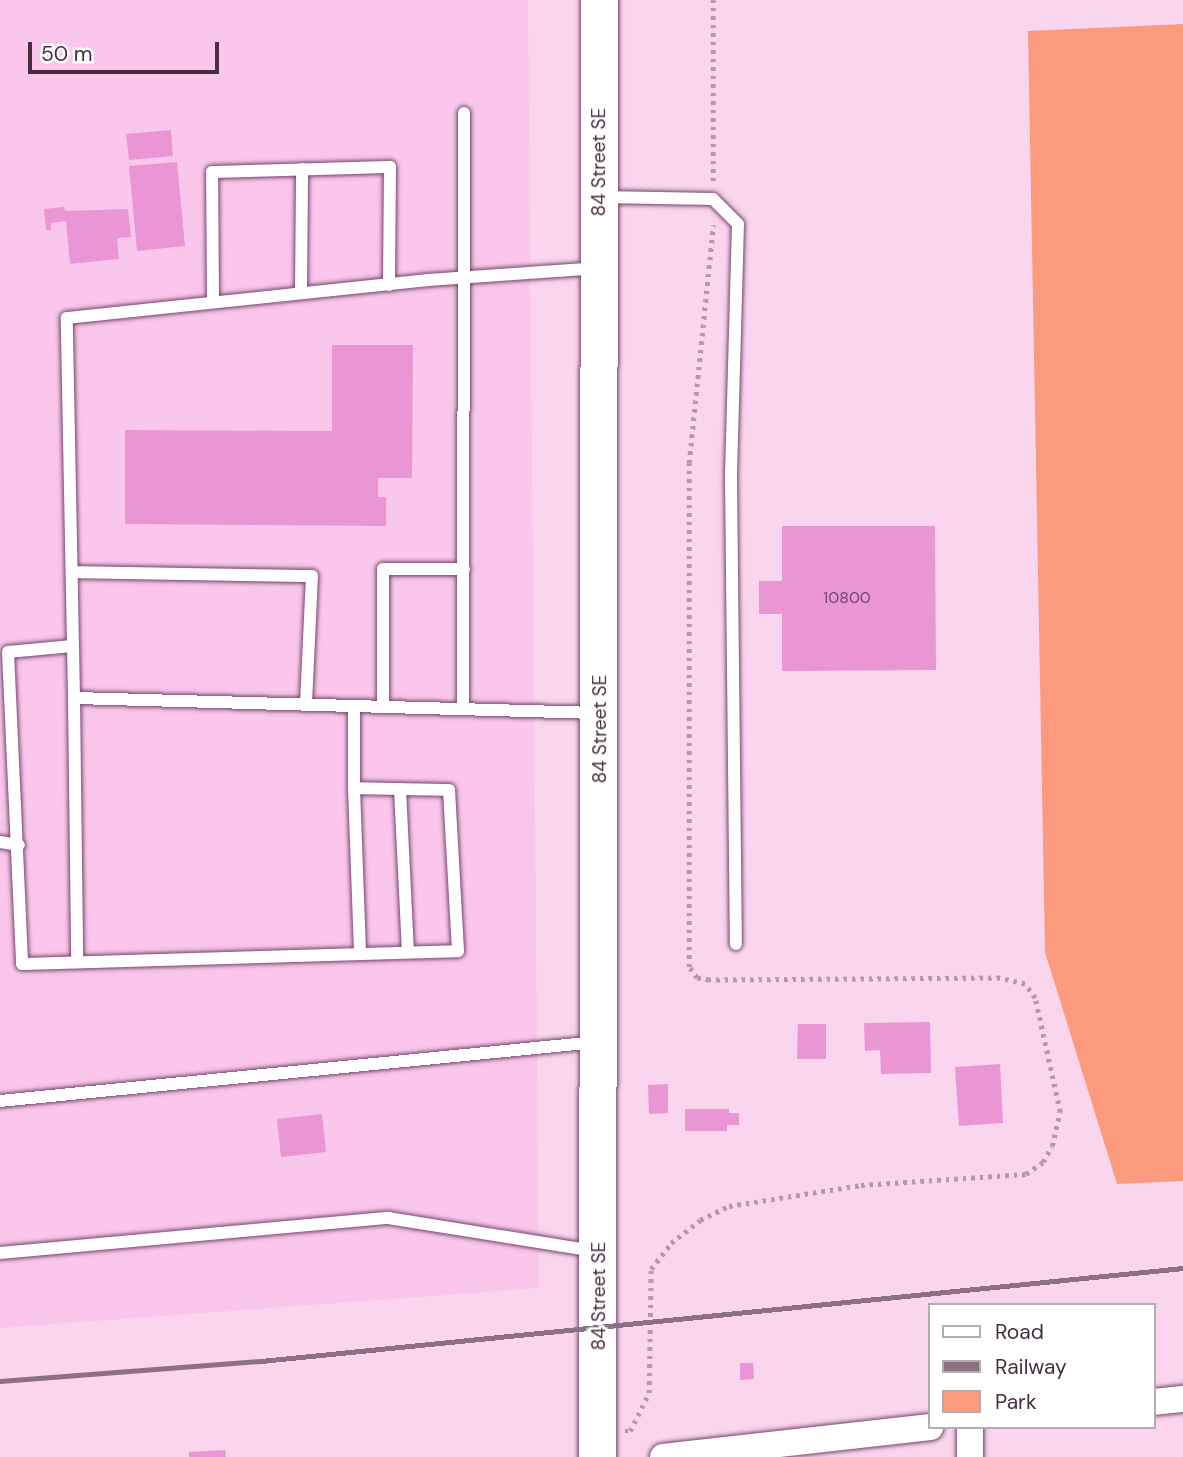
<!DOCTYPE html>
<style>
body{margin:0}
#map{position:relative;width:1183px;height:1457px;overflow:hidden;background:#f9d5ee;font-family:"DM Sans",sans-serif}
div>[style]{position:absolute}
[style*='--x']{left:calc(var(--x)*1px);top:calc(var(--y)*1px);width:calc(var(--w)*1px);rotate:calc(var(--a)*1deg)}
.built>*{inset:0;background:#fac6eb}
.green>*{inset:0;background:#fc9a7d}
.building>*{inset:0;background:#eb96d4}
.path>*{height:4.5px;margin-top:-2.25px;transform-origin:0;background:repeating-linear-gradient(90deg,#b697ad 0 3.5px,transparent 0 8.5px)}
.roads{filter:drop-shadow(0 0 2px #77456a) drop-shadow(0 0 2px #77456a)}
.lane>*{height:12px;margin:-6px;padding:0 6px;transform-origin:6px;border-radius:6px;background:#fff}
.street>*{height:26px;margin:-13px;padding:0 13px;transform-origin:13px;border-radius:13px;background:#fff}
.secondary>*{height:37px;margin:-18.5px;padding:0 18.5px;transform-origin:18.5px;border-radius:18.5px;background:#fff}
.rail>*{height:5px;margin:-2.5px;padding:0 2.5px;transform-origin:2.5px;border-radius:2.5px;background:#8c7084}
span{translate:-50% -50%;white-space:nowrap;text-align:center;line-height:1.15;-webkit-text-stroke:5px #fff;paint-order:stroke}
.number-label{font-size:16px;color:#6e4864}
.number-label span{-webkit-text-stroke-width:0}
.street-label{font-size:19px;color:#452e3f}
.legend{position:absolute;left:928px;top:1303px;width:228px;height:126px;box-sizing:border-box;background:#fff;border:2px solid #b5abb2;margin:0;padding:9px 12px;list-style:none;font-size:21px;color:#452e3f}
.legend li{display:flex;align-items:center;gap:14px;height:35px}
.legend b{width:35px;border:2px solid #b5abb2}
.scale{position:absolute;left:28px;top:42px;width:191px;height:32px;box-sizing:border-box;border:4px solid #452e3f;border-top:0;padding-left:9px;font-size:21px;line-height:24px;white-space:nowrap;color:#452e3f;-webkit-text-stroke:5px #fff;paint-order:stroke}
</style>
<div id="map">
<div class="built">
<div style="clip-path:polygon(0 0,528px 0,539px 1288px,0 1328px)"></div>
</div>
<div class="green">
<div style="clip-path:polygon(1183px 24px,1183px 1181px,1117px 1184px,1045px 952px,1028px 31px)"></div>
</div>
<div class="building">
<div style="clip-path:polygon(171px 130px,173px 156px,129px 160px,126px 134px)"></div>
<div style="clip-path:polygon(177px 162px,185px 246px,137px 251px,129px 166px)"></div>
<div style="clip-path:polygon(64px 207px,65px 211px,128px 209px,131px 237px,117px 238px,119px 259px,70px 264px,66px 221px,51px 223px,51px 230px,46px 230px,44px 209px)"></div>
<div style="clip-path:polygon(332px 345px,413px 345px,412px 478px,378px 478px,378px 497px,386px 497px,386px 526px,125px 524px,125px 430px,332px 431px)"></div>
<div style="clip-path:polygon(782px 526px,935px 526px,936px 670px,782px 671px,782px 614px,759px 614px,759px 581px,782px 581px)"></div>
<div style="clip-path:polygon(930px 1022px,931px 1073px,881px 1074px,880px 1050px,865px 1051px,864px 1023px)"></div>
<div style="clip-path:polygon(798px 1024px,826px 1024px,826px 1059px,797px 1059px)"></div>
<div style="clip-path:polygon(1000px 1064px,1003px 1123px,959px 1126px,955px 1067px)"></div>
<div style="clip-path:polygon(668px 1084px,668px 1113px,649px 1114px,648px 1085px)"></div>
<div style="clip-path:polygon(685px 1109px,729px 1109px,729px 1113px,739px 1113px,739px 1125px,727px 1125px,727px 1131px,685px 1131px)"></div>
<div style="clip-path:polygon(322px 1114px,326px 1152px,281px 1157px,277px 1119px)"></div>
<div style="clip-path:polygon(740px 1363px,753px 1363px,754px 1379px,740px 1380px)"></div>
<div style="clip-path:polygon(225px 1450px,226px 1457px,189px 1457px,189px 1452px)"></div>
</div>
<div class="path">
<div style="--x:713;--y:181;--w:181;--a:-90"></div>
<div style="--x:625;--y:1431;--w:5;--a:0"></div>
<div style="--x:630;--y:1431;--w:42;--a:-63.4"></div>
<div style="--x:649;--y:1393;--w:124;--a:-89.1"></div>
<div style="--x:651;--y:1269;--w:33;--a:-52"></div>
<div style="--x:671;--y:1243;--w:37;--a:-38"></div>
<div style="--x:700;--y:1220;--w:32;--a:-26"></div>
<div style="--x:729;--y:1206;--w:134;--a:-9"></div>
<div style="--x:861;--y:1185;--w:165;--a:-3.8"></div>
<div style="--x:1026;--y:1174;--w:21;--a:-35"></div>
<div style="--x:1043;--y:1162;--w:18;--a:-61"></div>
<div style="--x:1052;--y:1146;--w:35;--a:-77"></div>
<div style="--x:1060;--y:1112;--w:117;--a:-102.4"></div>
<div style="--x:1035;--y:998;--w:17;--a:-126"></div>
<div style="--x:1025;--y:984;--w:26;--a:-167"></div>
<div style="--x:1000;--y:978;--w:291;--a:179.6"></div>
<div style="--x:709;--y:980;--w:12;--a:-171"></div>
<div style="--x:697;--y:978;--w:14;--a:-126"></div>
<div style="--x:689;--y:967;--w:504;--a:-90"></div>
<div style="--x:689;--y:463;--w:239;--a:-84.2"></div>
</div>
<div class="roads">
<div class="lane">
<div style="--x:601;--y:197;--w:112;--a:1"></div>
<div style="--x:713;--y:199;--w:35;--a:45"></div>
<div style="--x:738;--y:224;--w:253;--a:91.6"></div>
<div style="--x:731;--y:477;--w:467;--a:89.4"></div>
<div style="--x:301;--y:292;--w:123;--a:-89.5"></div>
<div style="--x:213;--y:301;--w:129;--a:-90.4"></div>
<div style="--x:212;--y:172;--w:178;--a:-1.6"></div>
<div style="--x:390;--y:167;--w:118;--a:90.5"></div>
<div style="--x:72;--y:572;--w:240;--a:1"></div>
<div style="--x:312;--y:576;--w:128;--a:92.7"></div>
<div style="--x:72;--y:646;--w:64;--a:174.6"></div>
<div style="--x:8;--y:652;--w:312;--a:87.4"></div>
<div style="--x:22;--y:964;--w:436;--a:-1.7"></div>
<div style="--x:458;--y:951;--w:161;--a:-93.2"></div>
<div style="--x:449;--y:790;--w:95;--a:-178.8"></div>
<div style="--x:354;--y:788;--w:165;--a:87.9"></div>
<div style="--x:74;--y:698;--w:263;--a:89.3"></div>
<div style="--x:354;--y:706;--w:82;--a:90"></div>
<div style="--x:383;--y:707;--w:138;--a:-90"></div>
<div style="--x:383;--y:569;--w:81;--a:0"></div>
<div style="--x:463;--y:709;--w:596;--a:-89.9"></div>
<div style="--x:596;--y:713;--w:522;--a:-178.35"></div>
<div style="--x:74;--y:698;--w:380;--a:-91.1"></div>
<div style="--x:67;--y:318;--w:362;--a:-6"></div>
<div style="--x:427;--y:280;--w:170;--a:-4"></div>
<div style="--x:400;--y:789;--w:163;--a:87.2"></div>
<div style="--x:0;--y:842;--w:19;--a:9"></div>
<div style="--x:0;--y:1101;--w:599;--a:-5.65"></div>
<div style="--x:0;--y:1253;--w:390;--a:-5.2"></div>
<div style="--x:388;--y:1218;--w:208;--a:9.1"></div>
</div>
<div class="street">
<div style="--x:1153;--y:1402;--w:30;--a:-6"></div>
<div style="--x:663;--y:1457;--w:269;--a:-6.4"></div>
<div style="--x:970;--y:1457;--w:30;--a:-90"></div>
</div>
<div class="secondary">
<div style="--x:597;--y:1457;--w:1457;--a:-89.92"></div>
</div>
</div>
<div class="rail">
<div style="--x:0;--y:1381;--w:262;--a:-4.4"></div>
<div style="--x:261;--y:1361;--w:927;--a:-5.76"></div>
</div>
<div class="number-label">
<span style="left:847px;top:598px">10800</span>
</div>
<div class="street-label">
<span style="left:599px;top:162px;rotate:-90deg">84 Street SE</span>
<span style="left:600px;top:729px;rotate:-90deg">84 Street SE</span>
<span style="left:599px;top:1296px;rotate:-90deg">84 Street SE</span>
</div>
<ul class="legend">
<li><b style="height:9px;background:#fff"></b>Road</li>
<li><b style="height:9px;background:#8c7084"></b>Railway</li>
<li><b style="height:19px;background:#fc9a7d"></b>Park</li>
</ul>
<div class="scale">50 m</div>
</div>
